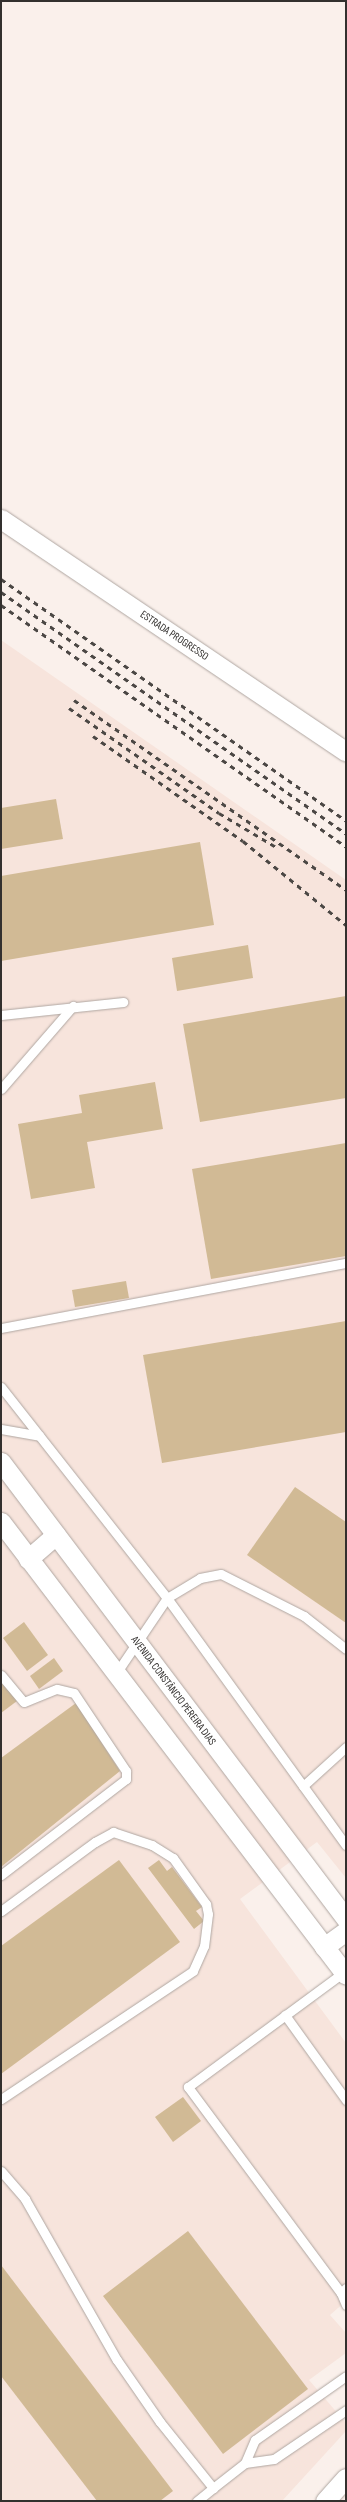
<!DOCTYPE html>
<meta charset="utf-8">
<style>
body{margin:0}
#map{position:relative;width:347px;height:2502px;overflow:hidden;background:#faf0eb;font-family:"Sofia Sans Condensed",sans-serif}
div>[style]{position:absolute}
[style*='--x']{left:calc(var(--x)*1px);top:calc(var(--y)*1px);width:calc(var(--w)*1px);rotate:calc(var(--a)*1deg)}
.built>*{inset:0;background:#f7e4dc}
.building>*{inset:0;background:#d1ba95}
.roads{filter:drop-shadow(0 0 1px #afa6a1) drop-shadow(0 0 1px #afa6a1)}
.lane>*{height:9px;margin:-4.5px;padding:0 4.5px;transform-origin:4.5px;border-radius:4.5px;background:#fff}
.street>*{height:19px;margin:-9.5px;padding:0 9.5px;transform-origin:9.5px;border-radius:9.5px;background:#fff}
.rail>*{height:3px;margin-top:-1.5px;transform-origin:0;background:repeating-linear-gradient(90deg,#4b4744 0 5px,transparent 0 10px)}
span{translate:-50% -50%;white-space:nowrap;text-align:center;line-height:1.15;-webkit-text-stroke:3px #fff;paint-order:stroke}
.street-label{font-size:11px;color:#33302e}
.frame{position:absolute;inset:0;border:2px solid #33302e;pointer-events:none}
</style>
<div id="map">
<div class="built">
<div style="clip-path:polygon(1px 640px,346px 880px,346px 1878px,317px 1842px,240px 1899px,346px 2043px,346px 2301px,330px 2315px,346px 2333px,346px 2353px,309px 2380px,346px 2423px,346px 2431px,282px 2501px,1px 2501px)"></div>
</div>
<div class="building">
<div style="clip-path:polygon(56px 799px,63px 839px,1px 849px,1px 808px)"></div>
<div style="clip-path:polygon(200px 842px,214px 925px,1px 961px,1px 876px)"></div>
<div style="clip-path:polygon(248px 945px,253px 978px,177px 991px,172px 958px)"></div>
<div style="clip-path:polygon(346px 996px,346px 1098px,200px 1122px,183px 1024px)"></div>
<div style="clip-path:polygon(155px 1082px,163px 1129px,87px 1142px,95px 1188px,31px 1199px,18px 1124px,82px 1113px,79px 1095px)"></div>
<div style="clip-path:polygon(346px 1143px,346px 1256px,211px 1279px,192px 1169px)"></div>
<div style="clip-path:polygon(126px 1281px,129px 1298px,75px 1307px,72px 1290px)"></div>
<div style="clip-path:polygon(346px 1321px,346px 1432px,162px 1463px,143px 1355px)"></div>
<div style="clip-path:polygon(295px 1487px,346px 1522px,346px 1623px,247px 1555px)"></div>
<div style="clip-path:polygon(24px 1622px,48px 1655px,27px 1671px,3px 1638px)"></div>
<div style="clip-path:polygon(54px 1658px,63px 1671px,39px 1689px,30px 1676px)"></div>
<div style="clip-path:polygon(1px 1679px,17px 1701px,1px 1713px)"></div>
<div style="clip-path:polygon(76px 1703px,120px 1771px,1px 1867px,1px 1758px)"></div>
<div style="clip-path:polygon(119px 1860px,180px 1942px,1px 2074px,1px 1946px)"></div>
<div style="clip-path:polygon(159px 1860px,167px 1871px,172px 1867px,202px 1907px,196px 1911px,204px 1921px,194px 1929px,148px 1868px)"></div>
<div style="clip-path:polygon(183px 2097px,201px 2121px,173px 2142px,155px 2117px)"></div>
<div style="clip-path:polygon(188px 2231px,308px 2389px,223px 2454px,103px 2296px)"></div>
<div style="clip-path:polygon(1px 2265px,173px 2491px,160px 2501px,97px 2501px,1px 2376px)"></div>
</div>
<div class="roads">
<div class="lane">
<div style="--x:1;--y:1015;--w:123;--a:-6.1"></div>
<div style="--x:1;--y:1089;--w:110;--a:-49.1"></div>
<div style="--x:1;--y:1328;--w:351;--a:-10.7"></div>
<div style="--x:1;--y:1387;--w:268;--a:51.8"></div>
<div style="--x:167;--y:1598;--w:305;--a:54.1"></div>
<div style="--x:1;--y:1429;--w:39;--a:10"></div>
<div style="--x:117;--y:1672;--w:89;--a:-56"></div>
<div style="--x:167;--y:1598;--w:39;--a:-31"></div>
<div style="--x:200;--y:1578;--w:21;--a:-11"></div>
<div style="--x:221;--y:1574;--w:93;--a:26.8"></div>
<div style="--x:304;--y:1616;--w:53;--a:38.2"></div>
<div style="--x:1;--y:1675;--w:35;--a:50"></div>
<div style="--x:24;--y:1702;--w:35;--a:-22"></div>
<div style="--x:57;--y:1689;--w:17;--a:13"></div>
<div style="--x:74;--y:1693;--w:94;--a:56.3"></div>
<div style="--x:126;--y:1771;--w:8;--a:90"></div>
<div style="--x:126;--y:1779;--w:158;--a:142.5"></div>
<div style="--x:303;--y:1786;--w:58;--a:-42.2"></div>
<div style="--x:1;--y:1911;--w:117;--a:-36.3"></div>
<div style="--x:95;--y:1842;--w:21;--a:-29"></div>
<div style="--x:113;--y:1832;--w:41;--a:18.4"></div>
<div style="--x:152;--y:1845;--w:25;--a:32"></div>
<div style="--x:173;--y:1858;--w:57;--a:54.3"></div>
<div style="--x:206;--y:1904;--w:10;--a:79"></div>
<div style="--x:208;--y:1914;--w:32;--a:97"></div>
<div style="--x:204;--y:1946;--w:27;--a:114"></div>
<div style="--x:193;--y:1971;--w:231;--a:146.3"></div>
<div style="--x:285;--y:2015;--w:105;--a:54.3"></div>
<div style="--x:1;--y:2171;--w:37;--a:49"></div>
<div style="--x:25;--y:2199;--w:185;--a:60.3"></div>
<div style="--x:117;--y:2360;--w:75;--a:55.3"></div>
<div style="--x:160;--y:2422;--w:85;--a:51.2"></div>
<div style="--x:213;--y:2488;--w:21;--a:141"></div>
<div style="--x:346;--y:2288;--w:7;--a:135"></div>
<div style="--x:341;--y:2293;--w:13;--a:67"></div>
<div style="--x:341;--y:2293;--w:257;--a:-126.6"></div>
<div style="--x:188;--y:2087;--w:194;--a:-36.4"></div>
<div style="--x:245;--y:2463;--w:29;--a:-8"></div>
<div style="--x:274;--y:2459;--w:87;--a:-34.2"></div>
<div style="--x:213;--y:2488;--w:41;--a:-38"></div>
<div style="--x:245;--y:2463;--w:25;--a:-67"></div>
<div style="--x:255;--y:2440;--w:111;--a:-35.1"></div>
</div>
<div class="street">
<div style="--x:1;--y:519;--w:416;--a:34"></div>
<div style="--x:1;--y:1462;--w:573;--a:52.95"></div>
<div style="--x:1;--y:1522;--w:569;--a:52.71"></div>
<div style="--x:28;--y:1559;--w:37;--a:-41"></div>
<div style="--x:324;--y:1947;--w:27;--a:-36"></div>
<div style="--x:325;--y:2501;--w:31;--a:-48"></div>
</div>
</div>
<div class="rail">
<div style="--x:1;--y:579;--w:421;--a:35"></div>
<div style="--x:1;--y:592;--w:421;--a:35"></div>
<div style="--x:1;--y:605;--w:421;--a:35"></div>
<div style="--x:74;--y:700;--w:332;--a:34.9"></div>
<div style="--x:69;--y:708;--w:183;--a:35"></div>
<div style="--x:219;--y:813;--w:66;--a:30.8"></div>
<div style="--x:93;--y:736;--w:183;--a:35"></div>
<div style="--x:243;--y:841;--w:133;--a:39.2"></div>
</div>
<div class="street-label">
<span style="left:174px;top:636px;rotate:34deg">ESTRADA PROGRESSO</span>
<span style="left:173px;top:1691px;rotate:53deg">AVENIDA CONSTÂNCIO PEREIRA DIAS</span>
</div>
<div class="frame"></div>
</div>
